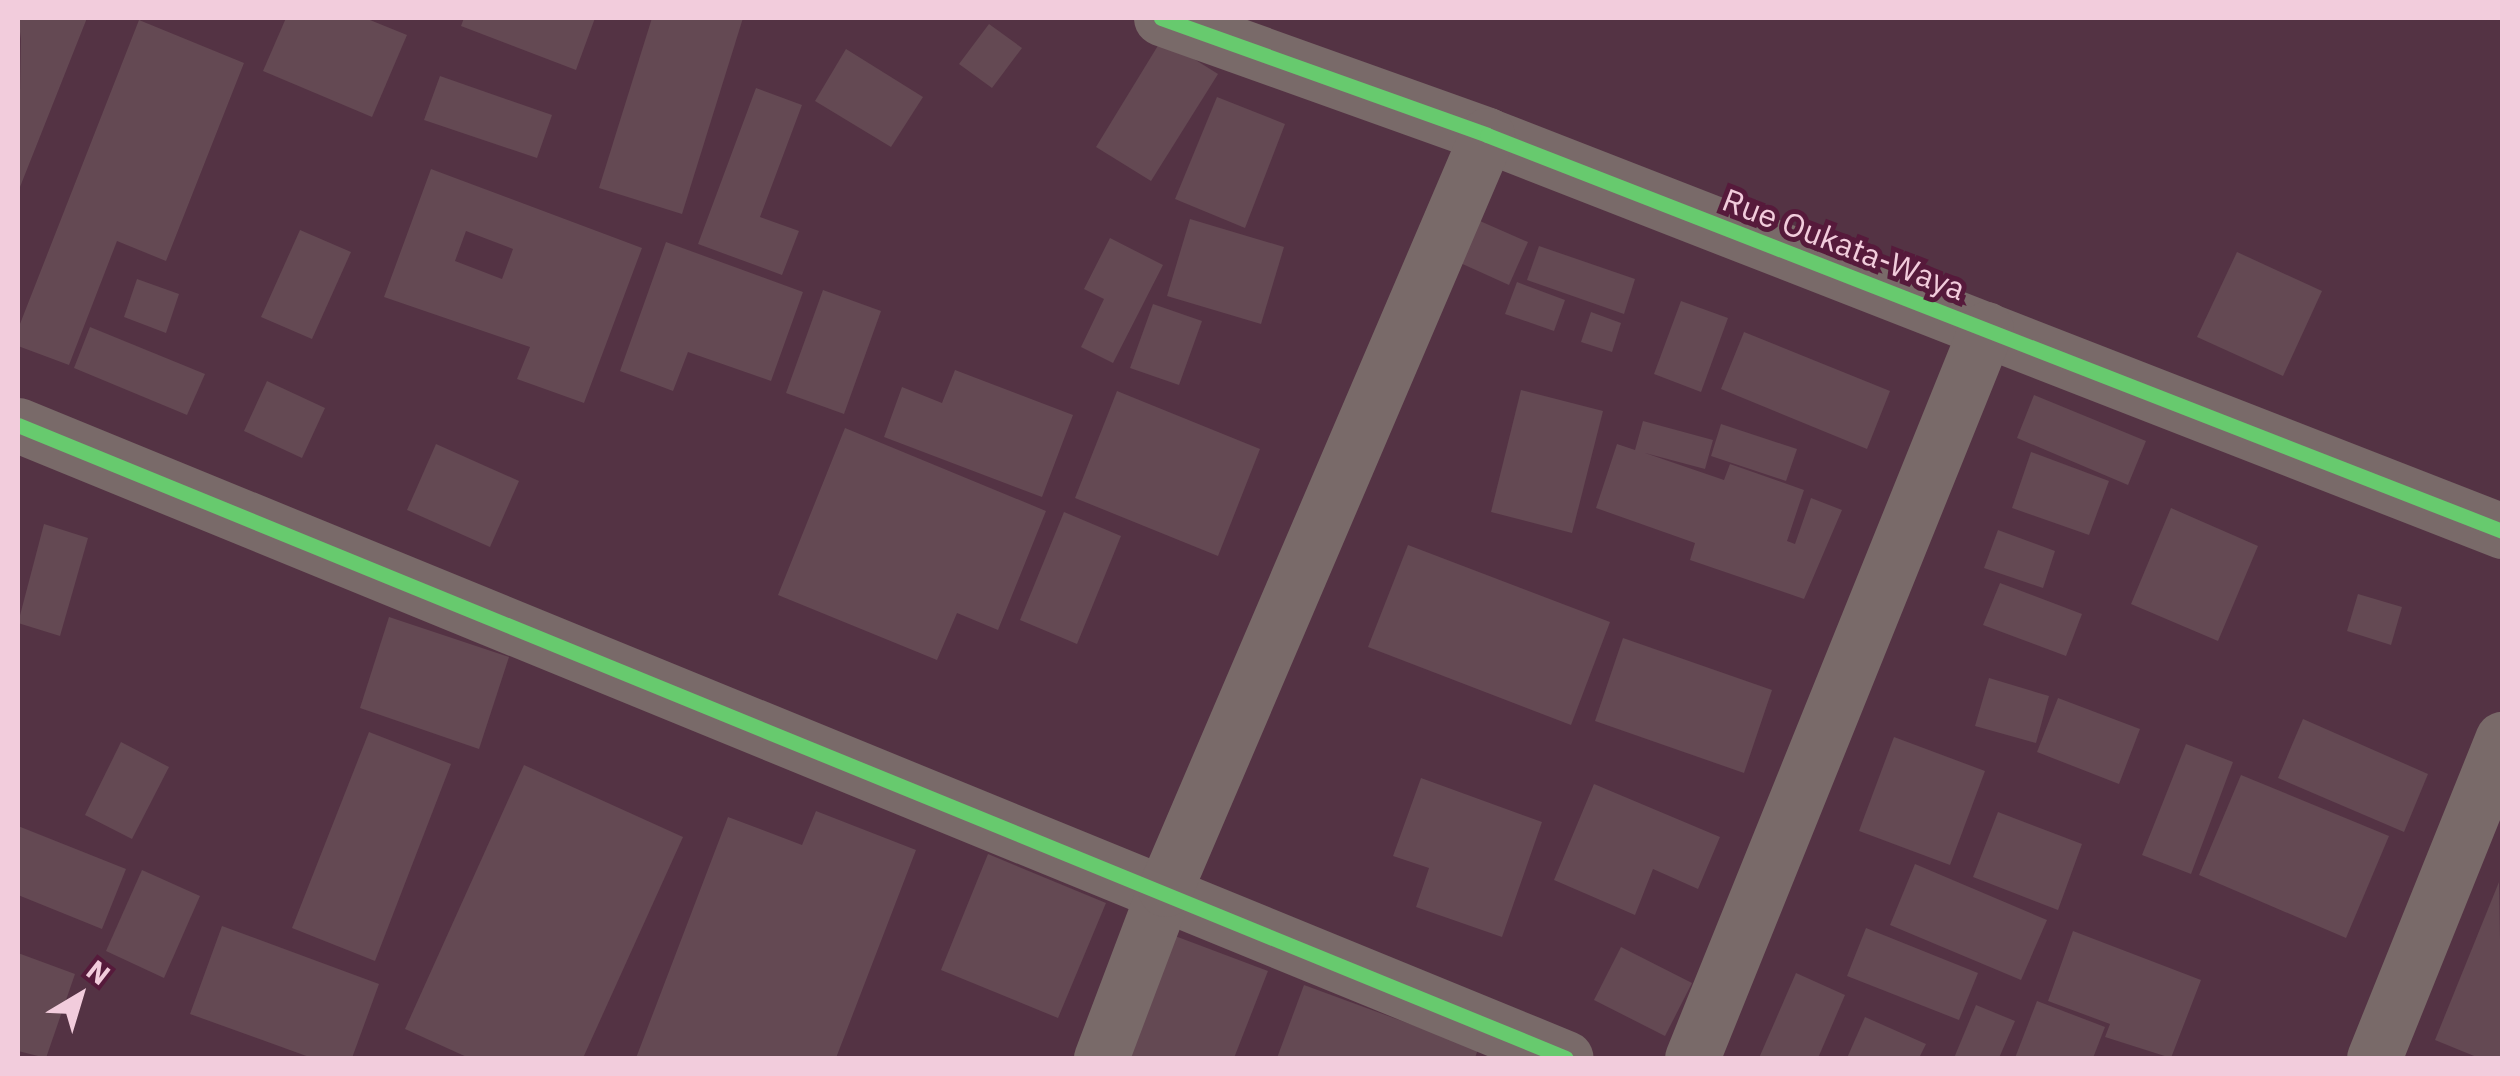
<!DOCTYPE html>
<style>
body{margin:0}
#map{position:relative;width:2520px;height:1076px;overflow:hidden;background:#543344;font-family:"IBM Plex Sans",sans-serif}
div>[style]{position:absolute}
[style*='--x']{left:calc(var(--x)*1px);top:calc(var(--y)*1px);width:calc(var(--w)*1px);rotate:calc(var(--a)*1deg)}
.building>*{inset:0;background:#644953}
.minor>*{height:55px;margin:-27.5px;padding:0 27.5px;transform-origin:27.5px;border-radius:27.5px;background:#796a69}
.cycleway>*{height:15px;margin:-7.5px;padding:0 7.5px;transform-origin:7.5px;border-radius:7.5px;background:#67ca6e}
span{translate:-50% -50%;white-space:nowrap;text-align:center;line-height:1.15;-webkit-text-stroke:10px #561a3b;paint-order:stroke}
.street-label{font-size:32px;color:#f2ccdc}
.frame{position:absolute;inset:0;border:20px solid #f2ccdc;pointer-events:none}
.north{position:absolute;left:30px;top:946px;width:100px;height:100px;-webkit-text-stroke:8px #561a3b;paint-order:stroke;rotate:38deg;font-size:28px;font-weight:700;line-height:40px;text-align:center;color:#f2ccdc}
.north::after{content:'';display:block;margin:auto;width:35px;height:45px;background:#f2ccdc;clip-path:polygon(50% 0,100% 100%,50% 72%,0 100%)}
</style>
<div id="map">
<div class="building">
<div style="clip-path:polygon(18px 18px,87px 18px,18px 192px,21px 39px)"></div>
<div style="clip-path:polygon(286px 18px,365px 18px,407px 35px,372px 117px,263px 71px)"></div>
<div style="clip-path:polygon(464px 18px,595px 18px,576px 70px,461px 26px)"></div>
<div style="clip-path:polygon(652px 18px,743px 18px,682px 214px,599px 188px)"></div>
<div style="clip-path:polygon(139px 20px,244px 63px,166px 261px,117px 241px,69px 365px,18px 346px,18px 329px)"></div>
<div style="clip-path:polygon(989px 24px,1022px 48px,992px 88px,959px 64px)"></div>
<div style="clip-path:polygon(1162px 39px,1218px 74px,1151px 181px,1096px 147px)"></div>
<div style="clip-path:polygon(846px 49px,923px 97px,891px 147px,815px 101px)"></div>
<div style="clip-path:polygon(440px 76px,552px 115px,537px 158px,424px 120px)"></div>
<div style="clip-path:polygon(756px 88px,802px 105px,760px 217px,799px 231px,782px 275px,698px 244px)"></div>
<div style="clip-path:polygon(1217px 97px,1285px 124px,1245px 228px,1175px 199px)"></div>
<div style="clip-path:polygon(evenodd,431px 169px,642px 248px,584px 403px,517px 379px,530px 347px,384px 297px,431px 169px,466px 231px,513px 249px,502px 279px,455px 261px,466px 231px)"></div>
<div style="clip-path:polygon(1464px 214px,1528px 242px,1509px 285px,1447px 257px)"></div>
<div style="clip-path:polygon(1190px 219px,1284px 247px,1261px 324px,1167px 296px)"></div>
<div style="clip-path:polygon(300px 230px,351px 252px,312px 339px,261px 317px)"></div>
<div style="clip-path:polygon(1110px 238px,1163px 265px,1113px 363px,1081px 347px,1104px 299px,1084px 289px)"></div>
<div style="clip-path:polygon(666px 242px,803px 292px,771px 381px,688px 352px,673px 391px,620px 371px)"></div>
<div style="clip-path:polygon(1539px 246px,1635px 279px,1624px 314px,1527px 280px)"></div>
<div style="clip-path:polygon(2237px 252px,2322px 291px,2283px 376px,2197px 337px)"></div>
<div style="clip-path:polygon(137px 279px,179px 294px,166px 333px,124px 317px)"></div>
<div style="clip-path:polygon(1517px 282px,1565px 300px,1554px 331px,1505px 314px)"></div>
<div style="clip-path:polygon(823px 290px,881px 311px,844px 414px,786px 393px)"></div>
<div style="clip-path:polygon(1681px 301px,1728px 318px,1701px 392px,1654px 374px)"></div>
<div style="clip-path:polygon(1153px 304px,1202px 321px,1179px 385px,1130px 368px)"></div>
<div style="clip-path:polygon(1591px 312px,1621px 323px,1612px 352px,1581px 342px)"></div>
<div style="clip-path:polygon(90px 327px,205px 374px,187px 415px,74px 368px)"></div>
<div style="clip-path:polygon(1744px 332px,1890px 391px,1867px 449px,1721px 389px)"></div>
<div style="clip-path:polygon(955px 370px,1073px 415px,1042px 497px,884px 437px,902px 387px,942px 403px)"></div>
<div style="clip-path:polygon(267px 381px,325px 408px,302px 458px,244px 431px)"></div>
<div style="clip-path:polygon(1521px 390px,1603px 411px,1572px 533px,1491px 512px)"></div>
<div style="clip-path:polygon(1117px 391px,1260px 449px,1218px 556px,1075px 498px)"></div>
<div style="clip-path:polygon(2034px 395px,2146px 441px,2128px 485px,2017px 438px)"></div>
<div style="clip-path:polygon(1643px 421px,1713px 440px,1705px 469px,1645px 453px,1724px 480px,1730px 464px,1804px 490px,1787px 541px,1795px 544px,1811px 498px,1842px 510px,1804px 599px,1690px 560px,1695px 543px,1596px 508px,1617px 444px,1635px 450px)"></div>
<div style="clip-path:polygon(1721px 424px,1797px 449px,1786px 481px,1711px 456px)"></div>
<div style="clip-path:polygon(845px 428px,1046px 511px,998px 630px,957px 613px,937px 660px,778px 595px)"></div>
<div style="clip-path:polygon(436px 444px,519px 481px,490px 547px,407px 510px)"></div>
<div style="clip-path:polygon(2031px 452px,2109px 481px,2089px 535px,2012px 508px)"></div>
<div style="clip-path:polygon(2171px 508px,2258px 546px,2218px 641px,2131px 604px)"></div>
<div style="clip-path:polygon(1064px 512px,1121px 536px,1077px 644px,1020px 620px)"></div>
<div style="clip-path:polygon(44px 524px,88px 538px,60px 636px,18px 623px)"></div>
<div style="clip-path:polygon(1998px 530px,2055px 551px,2043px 588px,1984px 568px)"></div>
<div style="clip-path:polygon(1408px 545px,1610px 622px,1571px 725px,1368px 647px)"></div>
<div style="clip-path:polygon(2000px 583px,2082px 614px,2066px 656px,1983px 625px)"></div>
<div style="clip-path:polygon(2358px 594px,2402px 607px,2391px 645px,2347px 631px)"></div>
<div style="clip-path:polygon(389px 617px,509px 657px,479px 749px,360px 708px)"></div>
<div style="clip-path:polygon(1623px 638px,1772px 690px,1744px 773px,1595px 721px)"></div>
<div style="clip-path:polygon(1989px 678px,2049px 696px,2036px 743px,1975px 726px)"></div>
<div style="clip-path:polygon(2058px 698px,2140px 729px,2119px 784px,2037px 752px)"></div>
<div style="clip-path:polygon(2303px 719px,2428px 774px,2404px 832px,2278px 778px)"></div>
<div style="clip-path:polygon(369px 732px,451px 764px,375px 961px,292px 928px)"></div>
<div style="clip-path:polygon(1894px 737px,1985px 771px,1950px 865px,1859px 831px)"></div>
<div style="clip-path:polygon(121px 742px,169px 767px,132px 839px,85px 815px)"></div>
<div style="clip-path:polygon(2186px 744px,2233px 762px,2191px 874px,2142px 855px)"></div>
<div style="clip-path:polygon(524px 765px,683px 837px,583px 1058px,469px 1058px,405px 1029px)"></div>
<div style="clip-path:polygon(2241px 775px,2389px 836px,2346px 938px,2199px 875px)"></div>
<div style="clip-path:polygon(1421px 778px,1542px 822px,1502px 937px,1416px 907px,1429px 868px,1393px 856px)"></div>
<div style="clip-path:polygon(1594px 784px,1720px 837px,1698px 889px,1653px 869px,1635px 915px,1554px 880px)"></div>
<div style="clip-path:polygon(816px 811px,916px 850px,836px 1058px,636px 1058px,728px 817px,802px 845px)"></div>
<div style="clip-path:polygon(1998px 812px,2082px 844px,2058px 910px,1973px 877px)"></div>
<div style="clip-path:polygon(18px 826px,126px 869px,102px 929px,18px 895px)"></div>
<div style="clip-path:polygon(988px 854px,1106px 903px,1058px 1018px,941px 970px)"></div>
<div style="clip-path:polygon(1915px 864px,2047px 920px,2021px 980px,1890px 925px)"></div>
<div style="clip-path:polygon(142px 870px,200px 896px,164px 978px,106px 951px)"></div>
<div style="clip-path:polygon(2499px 882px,2502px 1058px,2479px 1058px,2435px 1040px)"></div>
<div style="clip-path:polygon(222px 926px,379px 984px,352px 1058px,312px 1058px,190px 1014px)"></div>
<div style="clip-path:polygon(1866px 928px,1978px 973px,1959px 1020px,1847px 976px)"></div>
<div style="clip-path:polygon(2073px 931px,2201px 980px,2171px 1058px,2105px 1037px,2110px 1024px,2048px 1001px)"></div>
<div style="clip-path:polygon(1175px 936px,1268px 971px,1234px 1058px,1127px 1058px)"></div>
<div style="clip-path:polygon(1621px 947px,1692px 983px,1665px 1036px,1594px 1000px)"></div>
<div style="clip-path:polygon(18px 953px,75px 974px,46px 1058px,18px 1051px)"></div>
<div style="clip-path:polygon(1796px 973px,1845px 995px,1818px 1058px,1759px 1058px)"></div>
<div style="clip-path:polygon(1304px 985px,1478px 1049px,1475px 1058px,1277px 1058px)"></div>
<div style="clip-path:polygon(2037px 1001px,2105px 1027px,2093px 1058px,2015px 1058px)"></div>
<div style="clip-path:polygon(1976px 1005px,2015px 1021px,1999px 1058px,1954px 1058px)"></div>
<div style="clip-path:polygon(1865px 1017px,1926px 1044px,1919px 1058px,1847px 1058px)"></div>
</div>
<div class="minor">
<div style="--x:1161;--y:18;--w:346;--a:19.7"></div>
<div style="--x:1487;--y:135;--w:1090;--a:21.31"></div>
<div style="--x:18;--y:425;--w:1672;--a:22.24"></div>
<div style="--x:1101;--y:1058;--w:181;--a:-69.3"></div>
<div style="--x:1165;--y:889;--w:820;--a:-66.87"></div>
<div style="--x:1692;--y:1058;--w:786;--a:-68.04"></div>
<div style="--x:2374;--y:1058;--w:344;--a:-68.1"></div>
</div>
<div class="cycleway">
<div style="--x:1161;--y:18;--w:346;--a:19.7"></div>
<div style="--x:1487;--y:135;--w:1090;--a:21.31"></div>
<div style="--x:18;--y:425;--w:1672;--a:22.24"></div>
</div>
<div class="street-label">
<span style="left:1844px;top:244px;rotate:21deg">Rue Oukata-Waya</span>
</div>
<div class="frame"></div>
<div class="north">N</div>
</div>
